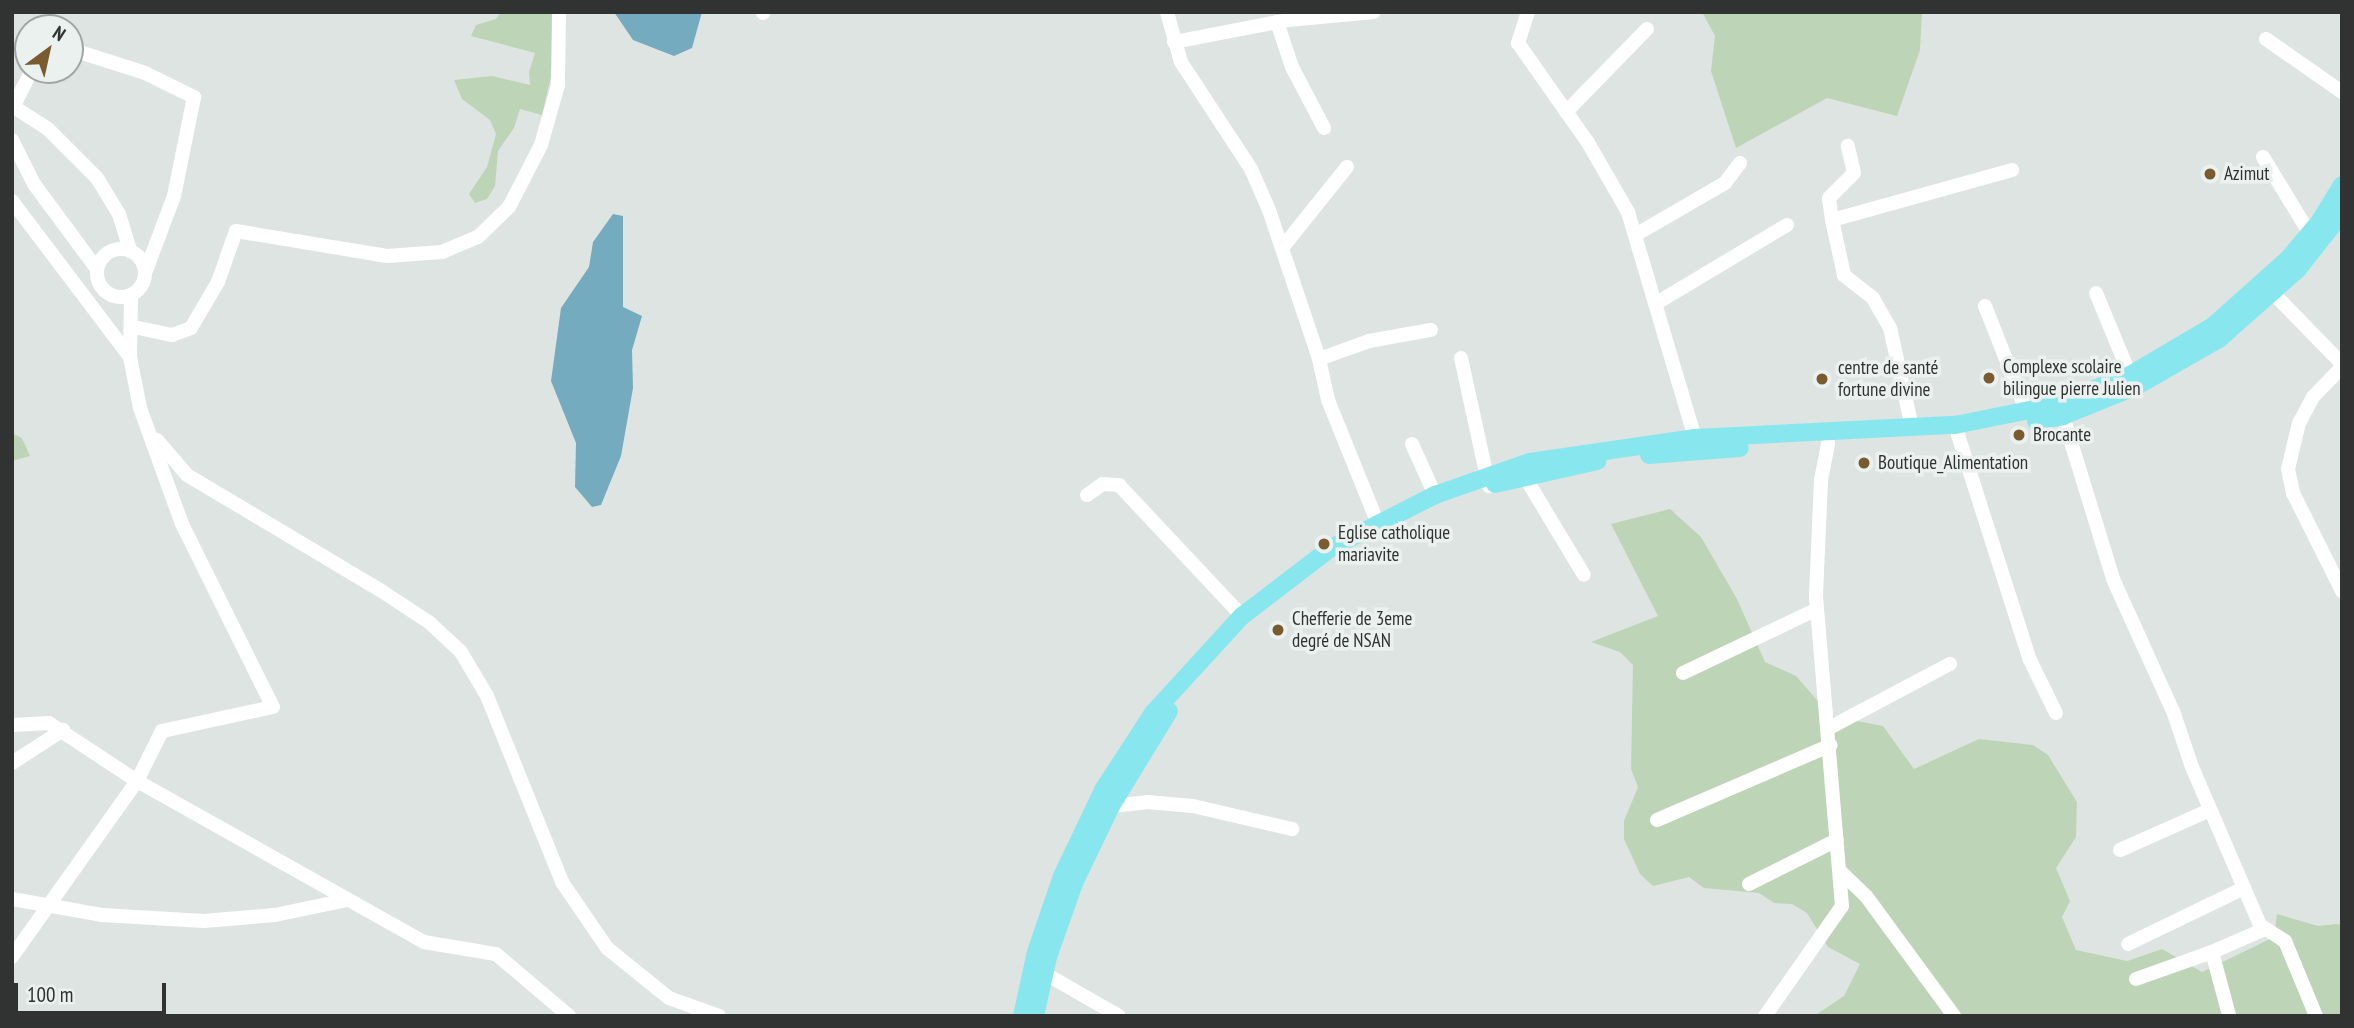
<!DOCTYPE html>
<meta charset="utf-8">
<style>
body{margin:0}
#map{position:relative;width:2354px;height:1028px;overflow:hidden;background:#dee4e2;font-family:"PT Sans Narrow",sans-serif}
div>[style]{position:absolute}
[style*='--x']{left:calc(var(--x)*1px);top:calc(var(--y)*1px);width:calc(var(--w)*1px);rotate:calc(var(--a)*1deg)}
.green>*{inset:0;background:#bdd5b6}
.water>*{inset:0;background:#75abbf}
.minor>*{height:14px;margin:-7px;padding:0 7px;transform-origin:7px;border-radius:7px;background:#fff}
.minor>.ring{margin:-7px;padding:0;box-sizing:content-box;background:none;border:14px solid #fff;border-radius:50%}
.major>*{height:18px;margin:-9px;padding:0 9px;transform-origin:9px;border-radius:9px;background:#88e7ee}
.dots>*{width:19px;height:19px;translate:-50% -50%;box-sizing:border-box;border:4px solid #ebf1ef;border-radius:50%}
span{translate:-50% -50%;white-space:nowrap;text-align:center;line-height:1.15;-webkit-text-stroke:7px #ebf1ef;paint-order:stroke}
.poi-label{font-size:19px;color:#313333}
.left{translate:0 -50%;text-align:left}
.frame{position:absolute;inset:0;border:14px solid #313333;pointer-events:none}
.north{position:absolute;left:14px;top:14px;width:70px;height:70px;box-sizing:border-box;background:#ebf1ef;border:2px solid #a1a5a4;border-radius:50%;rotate:33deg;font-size:19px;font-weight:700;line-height:28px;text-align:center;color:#313333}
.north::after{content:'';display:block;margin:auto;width:24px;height:32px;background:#795b2f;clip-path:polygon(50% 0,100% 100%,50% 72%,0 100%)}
.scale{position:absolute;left:14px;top:983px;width:152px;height:32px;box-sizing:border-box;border:4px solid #313333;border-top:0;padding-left:9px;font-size:21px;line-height:24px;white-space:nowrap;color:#313333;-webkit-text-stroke:5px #ebf1ef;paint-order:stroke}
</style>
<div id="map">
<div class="green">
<div style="clip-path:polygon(501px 12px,559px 12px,555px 59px,542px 115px,520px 109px,514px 128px,498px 151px,495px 186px,487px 199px,475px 203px,469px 194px,487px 167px,496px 134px,490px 120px,462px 99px,454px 80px,492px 76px,530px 85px,529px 72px,535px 53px,471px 36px,476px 25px,496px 19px)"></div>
<div style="clip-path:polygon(1702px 12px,1922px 12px,1920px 50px,1897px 116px,1827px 98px,1736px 148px,1711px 71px,1715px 36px)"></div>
<div style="clip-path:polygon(12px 433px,22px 438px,30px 456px,12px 461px)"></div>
<div style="clip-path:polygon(1670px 509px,1701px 537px,1737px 599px,1765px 662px,1796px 676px,1831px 716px,1883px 726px,1914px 769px,1979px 739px,2033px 745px,2048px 755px,2077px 802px,2076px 837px,2056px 868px,2070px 901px,2062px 917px,2076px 950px,2127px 961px,2162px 949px,2202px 972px,2274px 937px,2277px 914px,2318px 926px,2336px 924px,2342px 925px,2342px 1016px,1814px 1016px,1844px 996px,1860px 964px,1828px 947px,1807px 913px,1792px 904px,1774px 903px,1759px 893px,1704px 888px,1689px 877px,1653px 886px,1640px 874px,1624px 839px,1624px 821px,1638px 787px,1631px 769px,1633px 665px,1620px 652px,1591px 642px,1658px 616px,1611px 524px)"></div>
</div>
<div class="water">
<div style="clip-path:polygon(614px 12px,702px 12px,692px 48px,674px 56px,633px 40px)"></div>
<div style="clip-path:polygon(613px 214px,623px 216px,623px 307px,642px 316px,632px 350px,633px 388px,621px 456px,601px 505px,592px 507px,575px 487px,576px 443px,551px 381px,561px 308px,589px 267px,593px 242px)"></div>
</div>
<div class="minor">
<div style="--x:1167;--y:12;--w:52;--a:74.4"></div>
<div style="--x:1181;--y:62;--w:128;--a:56.8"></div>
<div style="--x:1251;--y:169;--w:45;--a:66.3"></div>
<div style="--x:1269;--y:210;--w:157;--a:71.4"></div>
<div style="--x:1319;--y:359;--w:42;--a:77.6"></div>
<div style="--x:1328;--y:400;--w:131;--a:68"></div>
<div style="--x:1528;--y:12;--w:33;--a:108"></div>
<div style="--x:1518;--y:43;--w:120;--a:54.9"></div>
<div style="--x:1587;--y:141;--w:82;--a:60"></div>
<div style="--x:1628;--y:212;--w:236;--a:73.5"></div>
<div style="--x:763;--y:13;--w:1;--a:-90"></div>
<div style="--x:1277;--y:22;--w:47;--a:71.6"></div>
<div style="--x:1292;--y:67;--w:69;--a:62.3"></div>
<div style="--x:2266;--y:39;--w:93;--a:34.9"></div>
<div style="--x:1174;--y:42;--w:116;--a:-10.9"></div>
<div style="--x:1288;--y:20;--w:86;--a:-5.3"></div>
<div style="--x:70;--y:49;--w:79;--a:17.7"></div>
<div style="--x:145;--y:73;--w:55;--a:26.1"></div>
<div style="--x:194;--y:97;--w:101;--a:101.4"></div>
<div style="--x:174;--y:196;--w:82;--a:110.6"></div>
<div style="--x:14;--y:107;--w:40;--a:32.9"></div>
<div style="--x:48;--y:129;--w:69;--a:45"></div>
<div style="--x:97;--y:178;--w:42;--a:58.6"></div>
<div style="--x:119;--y:214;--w:39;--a:73"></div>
<div style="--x:12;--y:109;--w:44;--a:-62.9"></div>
<div style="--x:1566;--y:112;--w:116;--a:-45.7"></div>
<div style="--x:12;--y:140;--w:49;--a:63.4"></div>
<div style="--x:34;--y:184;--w:106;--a:53.5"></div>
<div style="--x:2263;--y:157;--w:90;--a:58.6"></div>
<div style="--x:12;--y:201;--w:196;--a:52.9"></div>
<div style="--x:1832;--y:220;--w:22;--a:-98"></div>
<div style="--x:1829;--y:198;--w:35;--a:-45"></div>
<div style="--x:1854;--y:173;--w:28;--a:-103"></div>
<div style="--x:1637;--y:234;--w:102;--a:-30.1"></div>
<div style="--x:1725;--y:183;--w:25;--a:-53"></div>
<div style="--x:1282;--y:248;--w:104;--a:-51.3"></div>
<div class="ring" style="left:97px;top:249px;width:34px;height:34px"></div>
<div style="--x:2096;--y:293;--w:89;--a:67.5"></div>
<div style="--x:2273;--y:293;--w:99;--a:45.8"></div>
<div style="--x:131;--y:295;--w:62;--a:90.9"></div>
<div style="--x:130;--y:357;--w:52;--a:78.9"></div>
<div style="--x:140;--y:408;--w:123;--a:70.1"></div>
<div style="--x:182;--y:524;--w:204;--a:63.6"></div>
<div style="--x:273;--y:707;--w:114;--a:167.8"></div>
<div style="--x:162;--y:731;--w:56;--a:116.6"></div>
<div style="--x:137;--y:781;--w:329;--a:29.3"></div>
<div style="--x:424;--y:942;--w:73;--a:9.5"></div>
<div style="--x:496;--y:954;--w:96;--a:40.3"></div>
<div style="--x:1655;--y:304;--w:154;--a:-30.9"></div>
<div style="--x:1985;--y:306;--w:112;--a:68.5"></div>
<div style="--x:134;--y:327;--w:39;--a:12"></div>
<div style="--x:172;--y:335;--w:20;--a:-20"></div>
<div style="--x:191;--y:328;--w:53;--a:-59.6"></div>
<div style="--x:218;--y:282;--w:54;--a:-70.6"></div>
<div style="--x:236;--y:231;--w:153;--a:9.4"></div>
<div style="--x:387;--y:256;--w:55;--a:-4.2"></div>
<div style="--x:442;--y:252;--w:39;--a:-23"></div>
<div style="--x:478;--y:237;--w:43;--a:-44.1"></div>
<div style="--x:509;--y:207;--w:70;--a:-62.7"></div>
<div style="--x:541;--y:145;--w:62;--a:-74.2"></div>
<div style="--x:558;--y:85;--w:73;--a:-89.2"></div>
<div style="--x:1461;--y:358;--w:131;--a:77.7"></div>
<div style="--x:1319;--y:359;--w:53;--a:-19.8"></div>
<div style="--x:1369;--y:341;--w:63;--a:-10.1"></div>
<div style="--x:2342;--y:367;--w:42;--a:134"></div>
<div style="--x:2313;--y:397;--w:30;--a:118"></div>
<div style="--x:2299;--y:423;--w:47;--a:103.4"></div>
<div style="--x:2288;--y:469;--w:25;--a:78"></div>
<div style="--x:2293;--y:493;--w:110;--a:63.4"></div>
<div style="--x:2063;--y:416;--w:170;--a:72.9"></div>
<div style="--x:2113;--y:579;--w:145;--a:65.6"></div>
<div style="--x:2173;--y:711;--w:59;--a:71.3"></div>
<div style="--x:2192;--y:767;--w:172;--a:66.7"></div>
<div style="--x:2260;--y:925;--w:30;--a:33"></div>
<div style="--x:2285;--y:941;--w:81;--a:67.5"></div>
<div style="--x:1912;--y:427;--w:101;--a:-102.5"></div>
<div style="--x:1890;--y:328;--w:34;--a:-120"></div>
<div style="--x:1873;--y:298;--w:37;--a:-142"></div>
<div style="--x:1844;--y:275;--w:56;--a:-102.3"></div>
<div style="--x:1832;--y:220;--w:187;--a:-15.5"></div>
<div style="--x:1958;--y:435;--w:236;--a:72.3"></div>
<div style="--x:2030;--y:660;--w:59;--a:63.9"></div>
<div style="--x:157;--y:440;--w:46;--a:49.4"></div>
<div style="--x:187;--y:475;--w:225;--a:30.8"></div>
<div style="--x:380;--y:590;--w:60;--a:33.4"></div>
<div style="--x:430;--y:623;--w:42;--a:43.1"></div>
<div style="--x:461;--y:652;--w:51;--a:59.4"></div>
<div style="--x:487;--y:696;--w:201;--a:68"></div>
<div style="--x:562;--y:882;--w:80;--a:55.7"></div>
<div style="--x:607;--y:948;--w:80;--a:38.9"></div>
<div style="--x:669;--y:998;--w:53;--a:19.8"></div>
<div style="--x:1412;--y:444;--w:56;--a:65.7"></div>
<div style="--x:1525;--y:477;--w:114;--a:59"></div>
<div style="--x:1087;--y:495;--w:19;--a:-35"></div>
<div style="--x:1103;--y:484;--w:16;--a:4"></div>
<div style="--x:1119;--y:485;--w:180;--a:46.8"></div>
<div style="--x:1683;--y:673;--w:148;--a:-25.5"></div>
<div style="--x:12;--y:725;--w:37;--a:-3"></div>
<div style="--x:49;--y:723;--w:105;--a:33.4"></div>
<div style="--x:137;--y:781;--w:216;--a:125.4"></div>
<div style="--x:1829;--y:728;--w:137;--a:-27.9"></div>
<div style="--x:12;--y:763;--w:61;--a:-32.9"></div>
<div style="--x:1111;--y:806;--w:36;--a:-6"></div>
<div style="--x:1147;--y:802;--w:46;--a:5"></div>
<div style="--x:1193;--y:806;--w:102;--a:13.1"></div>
<div style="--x:1657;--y:820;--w:189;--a:-23.3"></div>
<div style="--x:2120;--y:850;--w:98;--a:-24"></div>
<div style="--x:1841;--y:872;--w:35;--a:44"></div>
<div style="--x:1866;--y:896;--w:149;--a:53.7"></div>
<div style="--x:1749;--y:884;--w:98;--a:-26.6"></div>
<div style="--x:12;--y:899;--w:91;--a:10.1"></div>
<div style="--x:102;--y:915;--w:102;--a:3.4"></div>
<div style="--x:204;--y:921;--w:71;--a:-4.8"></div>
<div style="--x:275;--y:915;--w:74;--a:-11.8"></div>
<div style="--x:2128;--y:944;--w:129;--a:-25.8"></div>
<div style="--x:1044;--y:973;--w:86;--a:29.8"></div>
<div style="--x:2136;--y:979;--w:81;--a:-19.6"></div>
<div style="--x:2229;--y:1015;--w:65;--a:-105.1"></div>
<div style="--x:2212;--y:952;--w:58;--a:-23.5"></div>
<div style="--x:1765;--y:1016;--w:134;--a:-55"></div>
<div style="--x:1842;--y:906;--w:312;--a:-94.8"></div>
<div style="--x:1816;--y:595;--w:115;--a:-87.5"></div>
<div style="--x:1821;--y:480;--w:38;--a:-79"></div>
</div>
<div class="major">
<div style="--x:2036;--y:421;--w:27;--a:-10"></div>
<div style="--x:2063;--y:416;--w:80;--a:-22.1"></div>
<div style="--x:2137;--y:386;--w:95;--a:-29.8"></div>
<div style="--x:2219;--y:339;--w:106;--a:-41.5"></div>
<div style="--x:2298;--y:269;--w:71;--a:-51.8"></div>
<div style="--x:1649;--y:455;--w:91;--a:-4.4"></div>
<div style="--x:1495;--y:484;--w:105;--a:-12.7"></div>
<div style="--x:1022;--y:1016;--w:66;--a:-77.7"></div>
<div style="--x:1036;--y:952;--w:80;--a:-71.1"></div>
<div style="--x:1062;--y:876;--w:95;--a:-64.5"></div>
<div style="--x:1103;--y:790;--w:92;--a:-57"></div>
<div style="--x:1153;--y:713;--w:132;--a:-47.5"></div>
<div style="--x:1242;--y:616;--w:112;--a:-37.4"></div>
<div style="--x:1331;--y:548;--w:117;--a:-27"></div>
<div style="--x:1435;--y:495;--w:101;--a:-19.2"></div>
<div style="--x:1530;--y:462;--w:167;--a:-8.3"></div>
<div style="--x:1695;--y:438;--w:260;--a:-2.9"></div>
<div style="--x:1955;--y:425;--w:101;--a:-11.4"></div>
<div style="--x:2054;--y:405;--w:82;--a:-21.5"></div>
<div style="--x:2130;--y:375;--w:96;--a:-30.6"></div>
<div style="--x:2213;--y:326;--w:102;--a:-41.8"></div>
<div style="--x:2289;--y:258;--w:48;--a:-50"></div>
<div style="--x:2320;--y:221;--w:42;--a:-58.6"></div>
<div style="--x:1035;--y:1016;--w:60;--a:-77.6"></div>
<div style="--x:1048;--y:957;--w:78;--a:-70.6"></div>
<div style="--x:1074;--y:883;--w:85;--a:-64.3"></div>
<div style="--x:1111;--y:806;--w:111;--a:-58.6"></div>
</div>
<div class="dots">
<div style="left:2210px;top:174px;background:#795b2f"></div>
<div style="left:1989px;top:378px;background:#795b2f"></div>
<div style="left:1822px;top:379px;background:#795b2f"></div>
<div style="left:2019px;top:435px;background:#795b2f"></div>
<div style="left:1864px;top:463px;background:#795b2f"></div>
<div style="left:1324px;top:544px;background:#795b2f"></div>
<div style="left:1278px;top:630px;background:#795b2f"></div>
</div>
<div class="poi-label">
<span class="left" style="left:2224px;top:174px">Azimut</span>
<span class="left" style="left:2003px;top:378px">Complexe scolaire<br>bilingue pierre Julien</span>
<span class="left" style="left:1838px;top:379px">centre de santé<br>fortune divine</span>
<span class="left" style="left:2033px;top:435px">Brocante</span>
<span class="left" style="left:1878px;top:463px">Boutique_Alimentation</span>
<span class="left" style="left:1338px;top:544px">Eglise catholique<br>mariavite</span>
<span class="left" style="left:1292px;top:630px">Chefferie de 3eme<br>degré de NSAN</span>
</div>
<div class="frame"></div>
<div class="north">N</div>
<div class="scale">100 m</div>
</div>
